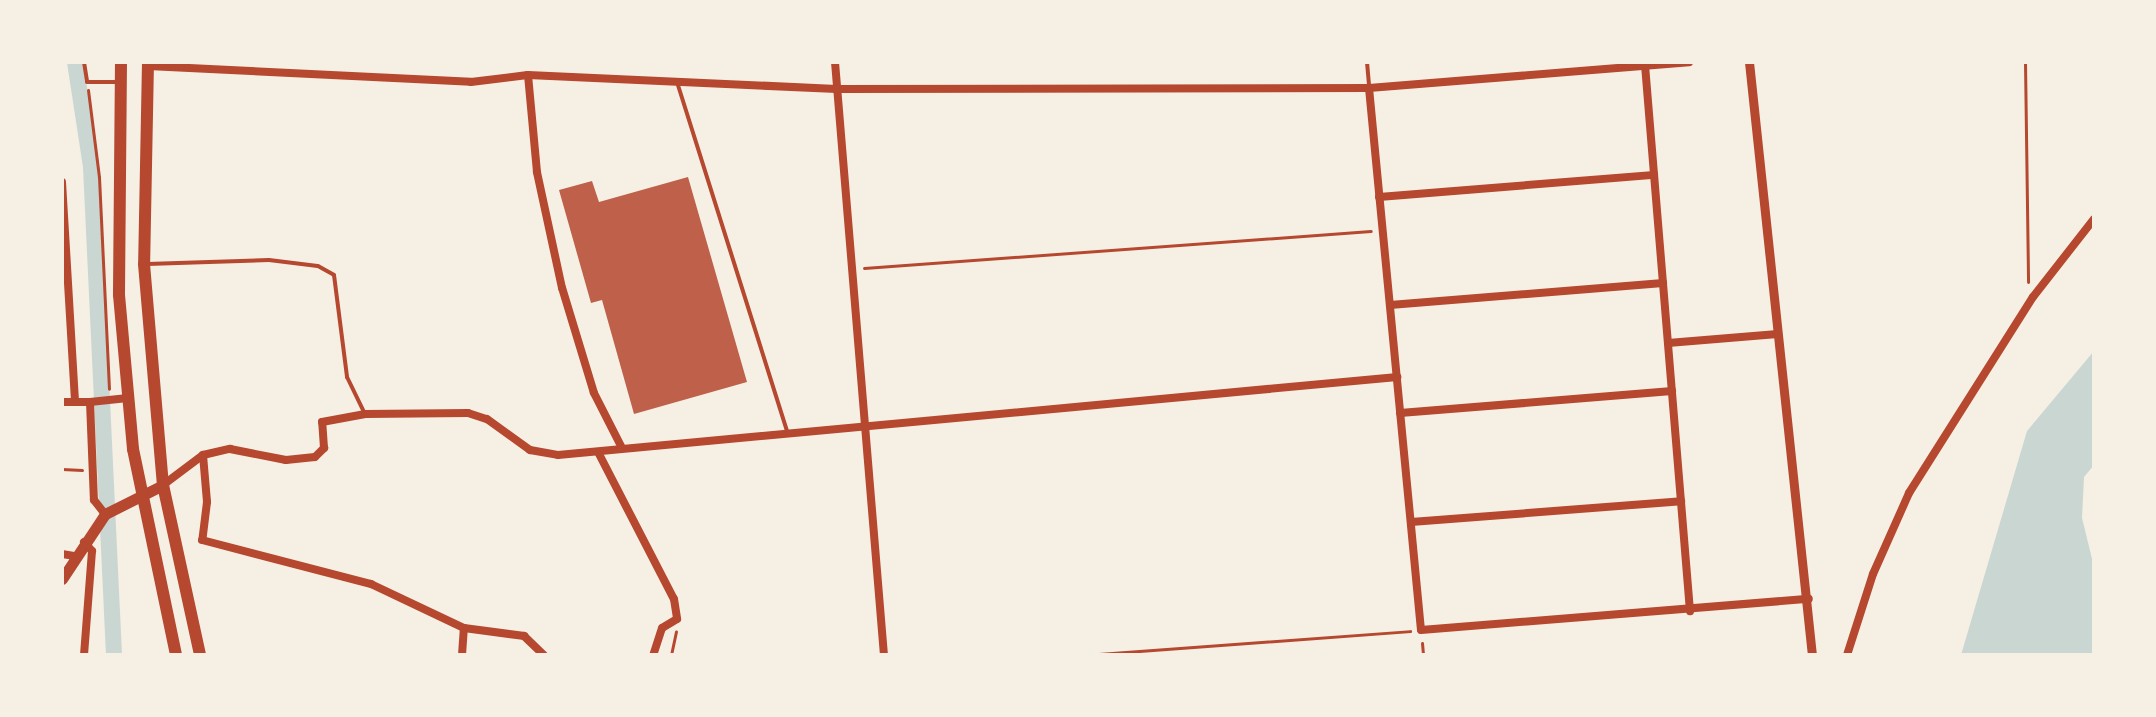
<!DOCTYPE html>
<style>
body{margin:0}
#map{position:relative;width:2156px;height:717px;overflow:hidden;background:#f6efe4;font-family:Karla,sans-serif}
div>[style]{position:absolute}
[style*='--x']{left:calc(var(--x)*1px);top:calc(var(--y)*1px);width:calc(var(--w)*1px);rotate:calc(var(--a)*1deg)}
.water>*{inset:0;background:#c9d6d2}
.canal>*{height:16px;margin:-8px;padding:0 8px;transform-origin:8px;border-radius:8px;background:#c9d6d2}
.building>*{inset:0;background:#bf614a}
.path>*{height:3px;margin:-1.5px;padding:0 1.5px;transform-origin:1.5px;border-radius:1.5px;background:#b5482f}
.service>*{height:4px;margin:-2px;padding:0 2px;transform-origin:2px;border-radius:2px;background:#b5482f}
.minor>*{height:8px;margin:-4px;padding:0 4px;transform-origin:4px;border-radius:4px;background:#b5482f}
.tertiary>*{height:9px;margin:-4.5px;padding:0 4.5px;transform-origin:4.5px;border-radius:4.5px;background:#b5482f}
.secondary>*{height:11px;margin:-5.5px;padding:0 5.5px;transform-origin:5.5px;border-radius:5.5px;background:#b5482f}
.trunk>*{height:12px;margin:-6px;padding:0 6px;transform-origin:6px;border-radius:6px;background:#b5482f}
span{translate:-50% -50%;white-space:nowrap;text-align:center;line-height:1.15;-webkit-text-stroke:8px #f6efe4;paint-order:stroke}
.frame{position:absolute;inset:0;border:64px solid #f6efe4;pointer-events:none}
</style>
<div id="map">
<div class="water">
<div style="clip-path:polygon(2094px 351px,2094px 465px,2084px 477px,2082px 518px,2094px 567px,2094px 655px,1961px 655px,2027px 431px)"></div>
</div>
<div class="canal">
<div style="--x:75;--y:62;--w:106;--a:81.3"></div>
<div style="--x:91;--y:167;--w:489;--a:87.3"></div>
</div>
<div class="building">
<div style="clip-path:polygon(688px 177px,747px 382px,634px 414px,602px 300px,591px 303px,559px 190px,592px 181px,599px 202px)"></div>
</div>
<div class="path">
<div style="--x:2025;--y:62;--w:220;--a:89.2"></div>
<div style="--x:88;--y:90;--w:88;--a:82.8"></div>
<div style="--x:99;--y:177;--w:212;--a:87.3"></div>
<div style="--x:864;--y:268;--w:508;--a:-4.17"></div>
<div style="--x:62;--y:469;--w:20;--a:3"></div>
<div style="--x:1422;--y:643;--w:12;--a:85"></div>
<div style="--x:671;--y:655;--w:24;--a:-78"></div>
<div style="--x:1085;--y:655;--w:326;--a:-4.2"></div>
</div>
<div class="service">
<div style="--x:84;--y:62;--w:20;--a:81"></div>
<div style="--x:87;--y:82;--w:33;--a:0"></div>
<div style="--x:1367;--y:62;--w:24;--a:85"></div>
<div style="--x:677;--y:82;--w:366;--a:72.5"></div>
<div style="--x:147;--y:264;--w:122;--a:-1.9"></div>
<div style="--x:269;--y:260;--w:49;--a:7"></div>
<div style="--x:318;--y:266;--w:18;--a:29"></div>
<div style="--x:334;--y:275;--w:103;--a:82.7"></div>
<div style="--x:347;--y:377;--w:41;--a:64.1"></div>
</div>
<div class="minor">
<div style="--x:835;--y:62;--w:595;--a:85.28"></div>
<div style="--x:1645;--y:65;--w:548;--a:85.29"></div>
<div style="--x:148;--y:66;--w:323;--a:2.8"></div>
<div style="--x:471;--y:82;--w:57;--a:-7"></div>
<div style="--x:1369;--y:88;--w:544;--a:84.52"></div>
<div style="--x:1421;--y:630;--w:389;--a:-4.6"></div>
<div style="--x:62;--y:182;--w:220;--a:86.6"></div>
<div style="--x:75;--y:402;--w:15;--a:0"></div>
<div style="--x:90;--y:402;--w:98;--a:87.7"></div>
<div style="--x:94;--y:500;--w:18;--a:52"></div>
<div style="--x:1379;--y:197;--w:276;--a:-4.6"></div>
<div style="--x:1390;--y:305;--w:274;--a:-4.6"></div>
<div style="--x:1668;--y:343;--w:110;--a:-4.7"></div>
<div style="--x:62;--y:402;--w:13;--a:0"></div>
<div style="--x:90;--y:402;--w:38;--a:-6"></div>
<div style="--x:1400;--y:413;--w:273;--a:-4.6"></div>
<div style="--x:622;--y:448;--w:62;--a:-117"></div>
<div style="--x:594;--y:393;--w:110;--a:-106.9"></div>
<div style="--x:562;--y:288;--w:119;--a:-102.2"></div>
<div style="--x:537;--y:172;--w:97;--a:-95.3"></div>
<div style="--x:528;--y:75;--w:309;--a:2.6"></div>
<div style="--x:837;--y:89;--w:532;--a:-0.11"></div>
<div style="--x:1369;--y:88;--w:321;--a:-4.6"></div>
<div style="--x:598;--y:452;--w:165;--a:62.7"></div>
<div style="--x:674;--y:599;--w:20;--a:81"></div>
<div style="--x:677;--y:619;--w:17;--a:149"></div>
<div style="--x:662;--y:628;--w:28;--a:108"></div>
<div style="--x:203;--y:455;--w:47;--a:85.1"></div>
<div style="--x:207;--y:502;--w:38;--a:97"></div>
<div style="--x:202;--y:540;--w:175;--a:14.6"></div>
<div style="--x:371;--y:584;--w:103;--a:25.3"></div>
<div style="--x:464;--y:628;--w:61;--a:7.6"></div>
<div style="--x:524;--y:636;--w:28;--a:44"></div>
<div style="--x:163;--y:485;--w:50;--a:-36.9"></div>
<div style="--x:203;--y:455;--w:28;--a:-13"></div>
<div style="--x:230;--y:449;--w:57;--a:11.1"></div>
<div style="--x:286;--y:460;--w:29;--a:-6"></div>
<div style="--x:315;--y:457;--w:13;--a:-45"></div>
<div style="--x:324;--y:448;--w:26;--a:-94"></div>
<div style="--x:322;--y:422;--w:44;--a:-10.5"></div>
<div style="--x:365;--y:414;--w:103;--a:-0.6"></div>
<div style="--x:468;--y:413;--w:20;--a:18"></div>
<div style="--x:487;--y:419;--w:53;--a:35.8"></div>
<div style="--x:530;--y:450;--w:28;--a:10"></div>
<div style="--x:558;--y:455;--w:843;--a:-5.31"></div>
<div style="--x:1411;--y:522;--w:271;--a:-4.4"></div>
<div style="--x:84;--y:542;--w:12;--a:48"></div>
<div style="--x:92;--y:551;--w:104;--a:94.4"></div>
<div style="--x:62;--y:554;--w:12;--a:9"></div>
<div style="--x:462;--y:655;--w:27;--a:-86"></div>
<div style="--x:1847;--y:655;--w:85;--a:-72.2"></div>
<div style="--x:1873;--y:574;--w:89;--a:-66"></div>
<div style="--x:1909;--y:493;--w:232;--a:-57.7"></div>
<div style="--x:2033;--y:297;--w:99;--a:-52"></div>
</div>
<div class="tertiary">
<div style="--x:1749;--y:62;--w:596;--a:83.94"></div>
</div>
<div class="secondary">
<div style="--x:62;--y:579;--w:78;--a:-56.5"></div>
<div style="--x:105;--y:514;--w:65;--a:-26.6"></div>
</div>
<div class="trunk">
<div style="--x:121;--y:62;--w:233;--a:90.5"></div>
<div style="--x:119;--y:295;--w:155;--a:84.8"></div>
<div style="--x:133;--y:449;--w:210;--a:78.2"></div>
<div style="--x:148;--y:62;--w:202;--a:91.1"></div>
<div style="--x:144;--y:264;--w:222;--a:85.1"></div>
<div style="--x:163;--y:485;--w:174;--a:77.7"></div>
</div>
<div class="frame"></div>
</div>
